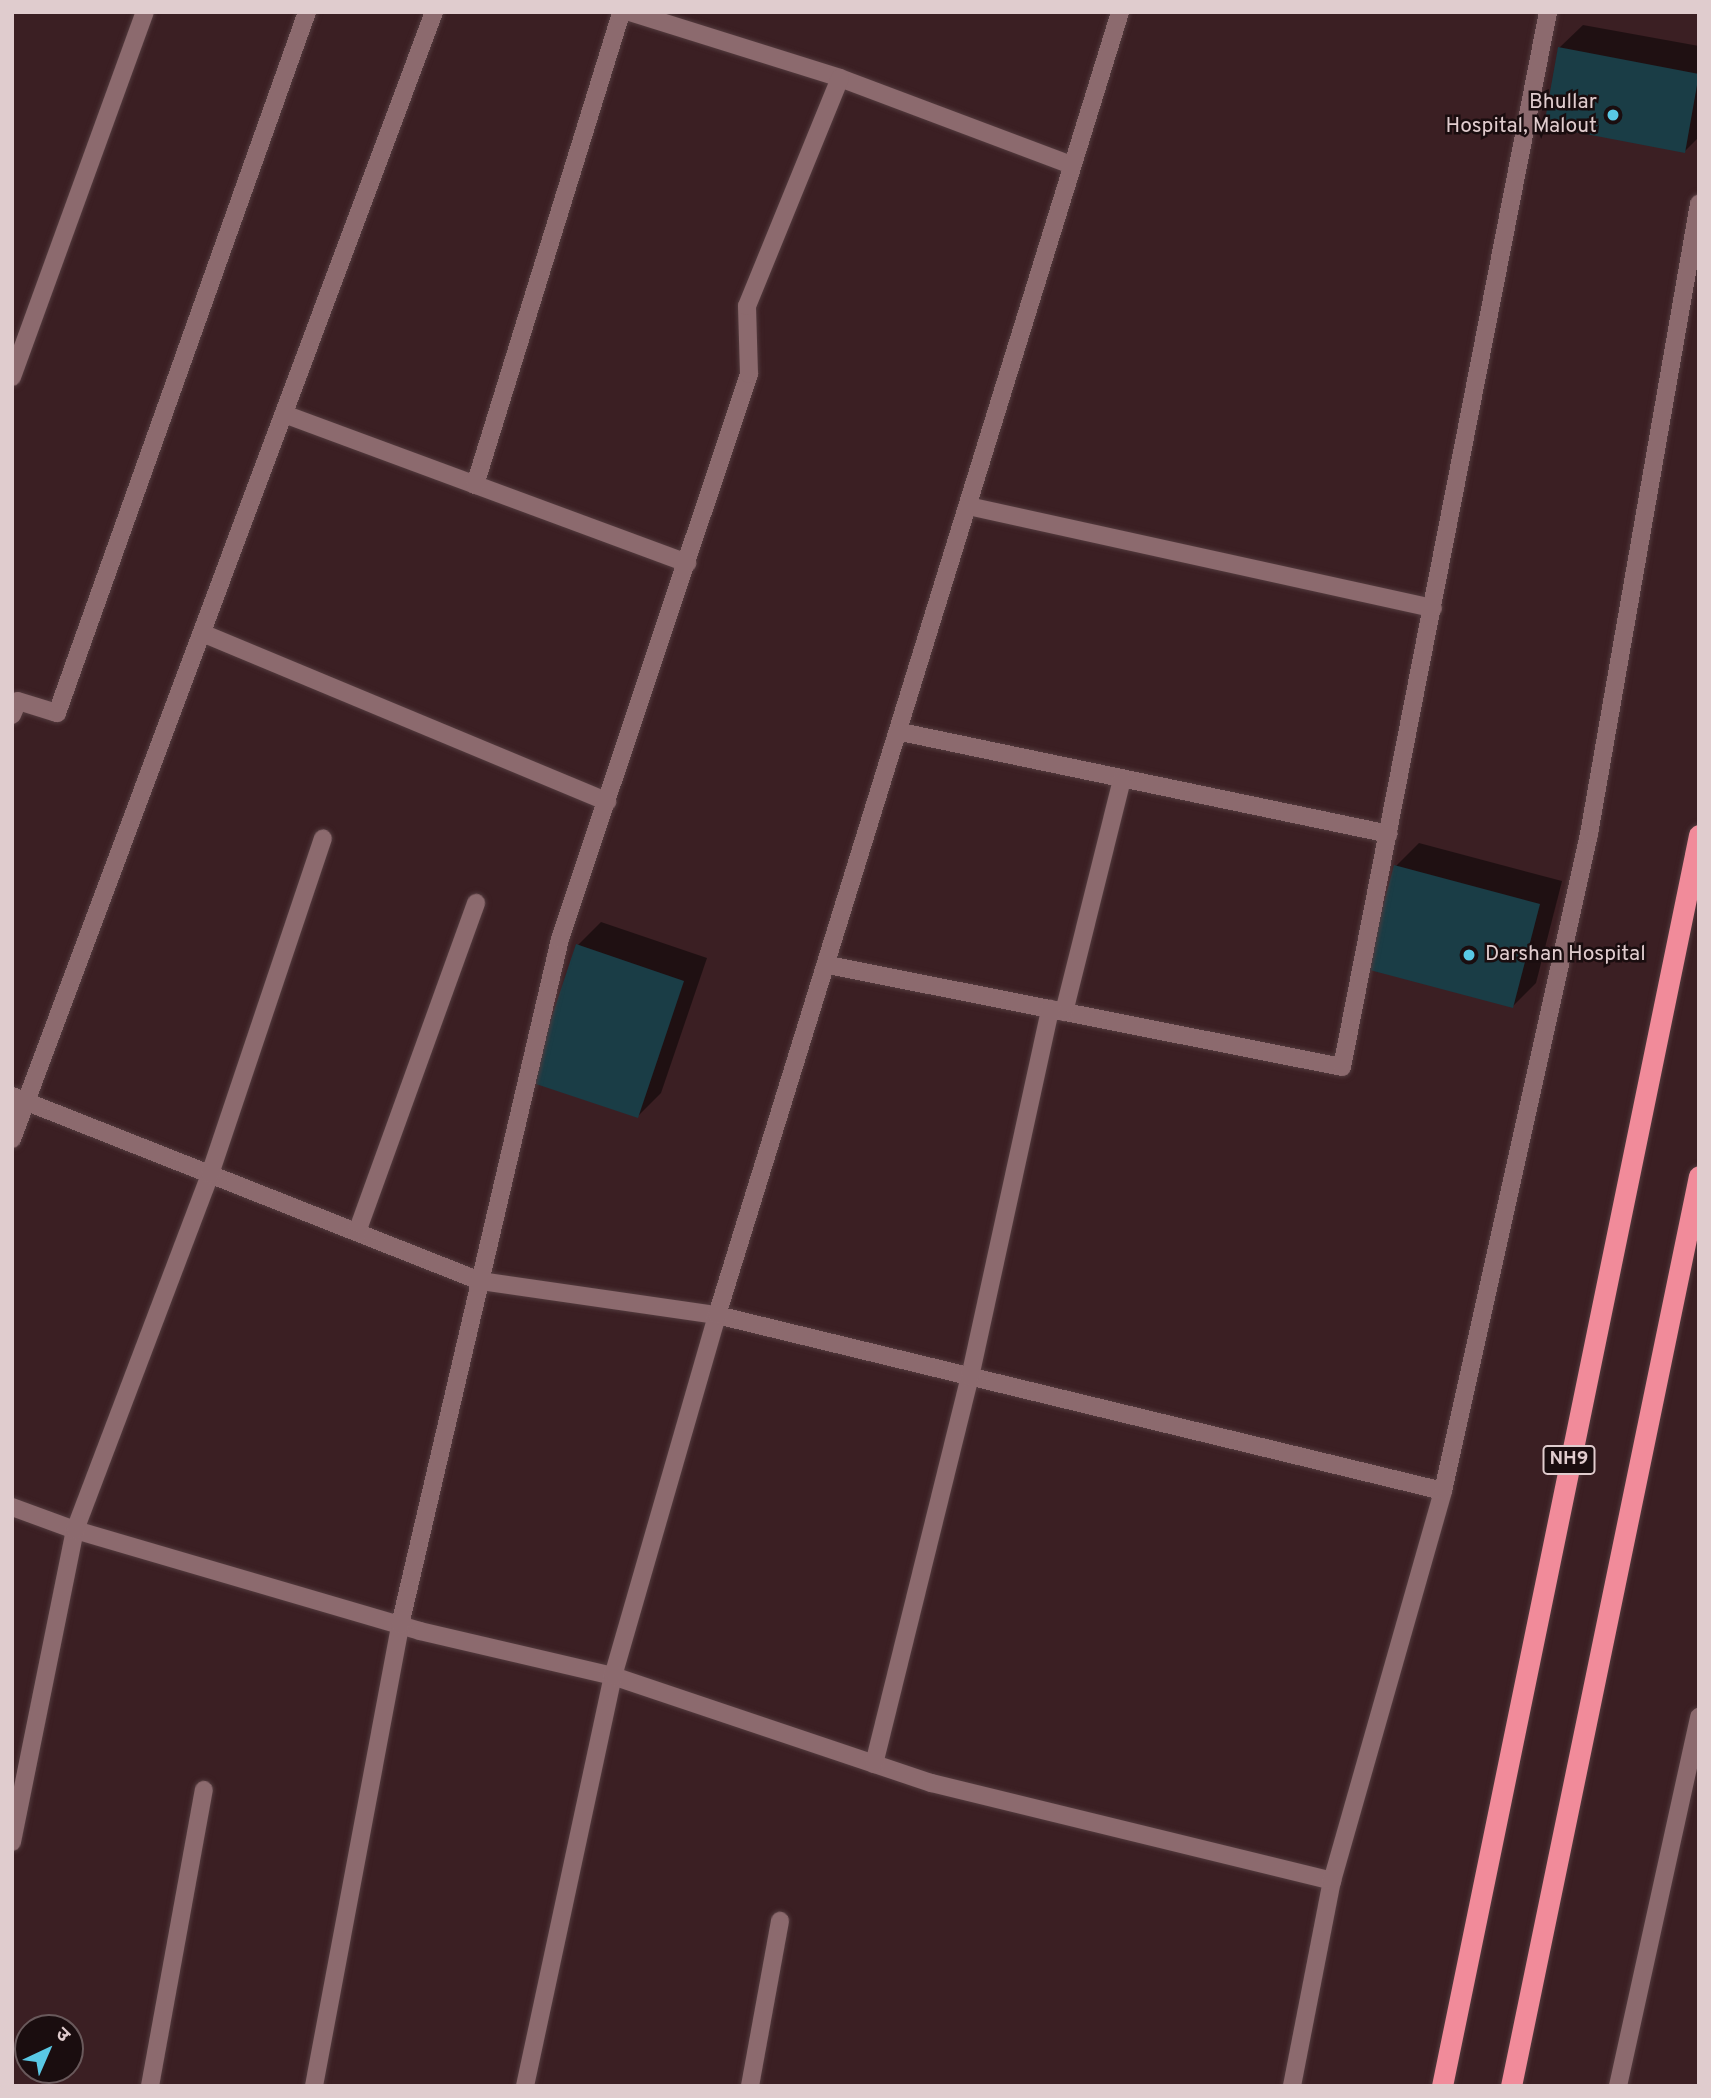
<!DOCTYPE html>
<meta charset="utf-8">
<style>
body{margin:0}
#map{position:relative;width:1711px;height:2098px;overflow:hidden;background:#3b1f23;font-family:Overpass,"Noto Sans Devanagari",sans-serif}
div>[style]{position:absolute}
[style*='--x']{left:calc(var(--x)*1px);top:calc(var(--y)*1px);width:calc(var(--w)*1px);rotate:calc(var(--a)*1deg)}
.shadow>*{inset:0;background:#0007}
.building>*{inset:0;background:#1a3d46}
.roads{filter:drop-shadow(0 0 2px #533b3e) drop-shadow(0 0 2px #533b3e)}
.minor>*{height:18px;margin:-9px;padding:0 9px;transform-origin:9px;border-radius:9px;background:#8c6a6e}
.highway>*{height:21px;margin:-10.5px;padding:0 10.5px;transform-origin:10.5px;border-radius:10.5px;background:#f18b9a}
.dots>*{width:19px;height:19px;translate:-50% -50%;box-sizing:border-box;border:4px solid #1a0d0f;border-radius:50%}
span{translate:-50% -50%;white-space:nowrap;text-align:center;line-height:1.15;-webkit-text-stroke:5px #1a0d0f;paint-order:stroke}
.shield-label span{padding:2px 5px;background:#1a0d0f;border:2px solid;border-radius:5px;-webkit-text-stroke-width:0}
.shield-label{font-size:19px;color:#e0ccce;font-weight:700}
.poi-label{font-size:21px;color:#e0ccce}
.right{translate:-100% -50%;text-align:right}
.left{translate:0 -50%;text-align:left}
.frame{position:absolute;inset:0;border:14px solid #e0ccce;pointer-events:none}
.north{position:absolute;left:14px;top:2014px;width:70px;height:70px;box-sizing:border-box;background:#1a0d0f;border:2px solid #69595b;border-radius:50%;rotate:44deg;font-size:19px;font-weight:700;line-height:28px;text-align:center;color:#e0ccce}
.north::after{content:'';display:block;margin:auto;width:24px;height:32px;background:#59c8e5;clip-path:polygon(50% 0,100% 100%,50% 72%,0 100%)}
</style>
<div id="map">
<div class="shadow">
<div style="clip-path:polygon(1583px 25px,1699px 46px,1699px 137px,1685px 151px,1559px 48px)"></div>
<div style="clip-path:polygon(1419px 843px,1562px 881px,1536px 983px,1512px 1007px,1396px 866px)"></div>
<div style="clip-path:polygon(601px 922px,707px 958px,661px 1093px,638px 1116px,578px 945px)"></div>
</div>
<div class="building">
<div style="clip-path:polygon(1558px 47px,1699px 74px,1685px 153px,1544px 126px)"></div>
<div style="clip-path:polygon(1394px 865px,1540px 904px,1513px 1008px,1366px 969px)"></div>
<div style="clip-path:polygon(576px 944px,684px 981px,638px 1118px,530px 1082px)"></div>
</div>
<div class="roads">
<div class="minor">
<div style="--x:630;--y:12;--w:220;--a:17.4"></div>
<div style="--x:840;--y:78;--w:247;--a:20.6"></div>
<div style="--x:12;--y:377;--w:388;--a:-70"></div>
<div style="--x:284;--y:414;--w:430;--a:20.3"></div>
<div style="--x:475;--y:485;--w:495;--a:-72.8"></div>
<div style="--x:968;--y:506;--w:476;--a:12.4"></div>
<div style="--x:202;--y:633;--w:439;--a:22.6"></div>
<div style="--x:12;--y:715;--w:15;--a:-67"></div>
<div style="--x:18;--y:701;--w:41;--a:17.1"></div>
<div style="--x:57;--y:713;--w:744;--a:-70.37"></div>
<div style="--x:901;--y:732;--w:498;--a:11.8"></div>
<div style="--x:828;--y:965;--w:524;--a:11.22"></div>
<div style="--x:1342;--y:1067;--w:1075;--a:-78.95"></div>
<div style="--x:1064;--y:1012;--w:240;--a:-76"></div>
<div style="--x:12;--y:1096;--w:503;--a:21.57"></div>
<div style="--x:480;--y:1281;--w:239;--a:8.2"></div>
<div style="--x:717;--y:1315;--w:747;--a:13.63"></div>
<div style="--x:12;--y:1139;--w:1203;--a:-69.47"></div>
<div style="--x:357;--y:1232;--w:350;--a:-70.1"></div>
<div style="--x:12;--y:1507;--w:67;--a:20.1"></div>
<div style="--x:75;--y:1530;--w:359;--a:16.3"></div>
<div style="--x:420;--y:1631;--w:198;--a:13.1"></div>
<div style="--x:613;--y:1676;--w:336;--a:18.6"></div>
<div style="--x:931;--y:1783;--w:413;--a:13.7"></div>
<div style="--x:874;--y:1764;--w:399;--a:-76.1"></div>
<div style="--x:970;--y:1377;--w:377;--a:-77.7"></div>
<div style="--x:12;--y:1842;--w:318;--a:-78.6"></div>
<div style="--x:75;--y:1530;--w:381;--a:-69.2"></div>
<div style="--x:210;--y:1174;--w:354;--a:-71.4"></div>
<div style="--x:150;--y:2086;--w:301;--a:-79.7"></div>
<div style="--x:314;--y:2086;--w:469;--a:-79.4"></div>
<div style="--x:400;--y:1625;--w:704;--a:-76.87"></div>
<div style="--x:560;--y:939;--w:596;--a:-71.5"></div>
<div style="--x:749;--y:374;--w:68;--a:-91.7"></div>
<div style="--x:747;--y:306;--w:246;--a:-67.8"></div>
<div style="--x:525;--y:2086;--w:419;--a:-77.9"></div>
<div style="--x:613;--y:1676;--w:376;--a:-73.9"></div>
<div style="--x:717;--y:1315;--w:1364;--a:-72.81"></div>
<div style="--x:750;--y:2086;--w:168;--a:-79.7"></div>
<div style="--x:1292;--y:2086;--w:209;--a:-79"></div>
<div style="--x:1332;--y:1881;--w:405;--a:-74.1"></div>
<div style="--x:1443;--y:1491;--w:673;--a:-77.47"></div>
<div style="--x:1589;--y:834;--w:640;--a:-80.1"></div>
<div style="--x:1618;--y:2086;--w:378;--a:-77.6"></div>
</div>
<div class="highway">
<div style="--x:1442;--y:2086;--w:1277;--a:-78.39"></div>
<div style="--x:1511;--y:2086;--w:929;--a:-78.33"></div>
</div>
</div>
<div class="dots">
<div style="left:1613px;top:115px;background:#59c8e5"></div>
<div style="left:1469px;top:955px;background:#59c8e5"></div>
</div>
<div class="shield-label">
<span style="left:1569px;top:1460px">NH9</span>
</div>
<div class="poi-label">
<span class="right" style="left:1597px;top:115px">Bhullar<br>Hospital, Malout</span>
<span class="left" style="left:1485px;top:955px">Darshan Hospital</span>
</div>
<div class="frame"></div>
<div class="north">उ</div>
</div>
